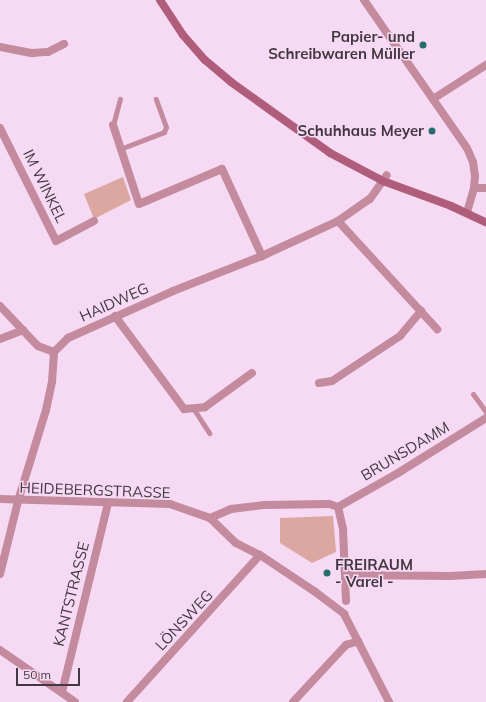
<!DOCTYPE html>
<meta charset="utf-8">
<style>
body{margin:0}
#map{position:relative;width:486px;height:702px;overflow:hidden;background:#f6d9f2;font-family:Mulish,sans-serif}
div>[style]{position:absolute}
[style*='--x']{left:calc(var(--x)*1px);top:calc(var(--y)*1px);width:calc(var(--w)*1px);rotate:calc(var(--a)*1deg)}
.green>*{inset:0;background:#dca7a1}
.service>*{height:5px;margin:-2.5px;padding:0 2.5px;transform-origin:2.5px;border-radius:2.5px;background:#c48a9d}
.minor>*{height:8px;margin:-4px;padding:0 4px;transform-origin:4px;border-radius:4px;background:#c48a9d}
.secondary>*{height:8px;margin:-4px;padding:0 4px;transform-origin:4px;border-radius:4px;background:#af5d7b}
.dots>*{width:11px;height:11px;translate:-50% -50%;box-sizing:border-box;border:2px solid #f6d9f2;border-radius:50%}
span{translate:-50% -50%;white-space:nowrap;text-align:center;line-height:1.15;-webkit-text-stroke:3px #f6d9f2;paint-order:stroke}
.poi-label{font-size:15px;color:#433842;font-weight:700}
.right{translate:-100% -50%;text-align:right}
.left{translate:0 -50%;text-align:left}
.street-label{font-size:15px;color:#433842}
.scale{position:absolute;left:16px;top:668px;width:64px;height:18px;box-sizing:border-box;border:2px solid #433842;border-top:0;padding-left:5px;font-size:12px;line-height:14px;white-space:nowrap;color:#433842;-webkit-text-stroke:3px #f6d9f2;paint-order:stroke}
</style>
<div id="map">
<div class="green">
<div style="clip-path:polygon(123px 177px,131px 200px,94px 219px,84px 194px)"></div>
<div style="clip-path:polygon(333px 516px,336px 552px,312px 563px,280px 543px,280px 518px)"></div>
</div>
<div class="service">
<div style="--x:113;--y:125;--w:27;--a:-75"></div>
<div style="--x:120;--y:149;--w:47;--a:-21.1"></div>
<div style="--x:164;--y:132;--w:5;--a:-68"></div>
<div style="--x:166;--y:127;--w:30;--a:-110"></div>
<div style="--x:473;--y:394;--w:22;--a:54"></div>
<div style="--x:193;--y:408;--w:30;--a:57"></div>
</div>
<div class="minor">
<div style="--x:364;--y:0;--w:180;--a:55.2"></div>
<div style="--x:467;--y:148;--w:15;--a:67"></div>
<div style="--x:473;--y:162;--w:14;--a:82"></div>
<div style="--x:475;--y:176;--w:12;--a:95"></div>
<div style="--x:474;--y:188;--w:26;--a:106"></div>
<div style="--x:0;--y:47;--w:33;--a:11"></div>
<div style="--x:32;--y:53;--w:16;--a:-4"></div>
<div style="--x:48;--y:52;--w:18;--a:-27"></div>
<div style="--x:433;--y:99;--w:63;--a:-32.7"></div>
<div style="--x:113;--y:125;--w:83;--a:71.8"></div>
<div style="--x:139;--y:204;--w:90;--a:-22.9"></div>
<div style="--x:222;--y:169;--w:96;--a:65.3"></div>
<div style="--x:0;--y:128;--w:126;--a:63.6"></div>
<div style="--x:56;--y:241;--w:43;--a:-27.8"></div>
<div style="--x:474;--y:188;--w:12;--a:0"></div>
<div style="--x:338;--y:221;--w:147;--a:47.5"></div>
<div style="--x:0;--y:306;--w:55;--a:46.5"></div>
<div style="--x:38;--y:346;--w:17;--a:21"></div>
<div style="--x:115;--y:316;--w:116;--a:53.4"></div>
<div style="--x:184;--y:409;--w:21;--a:-5"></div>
<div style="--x:205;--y:407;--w:58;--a:-35.9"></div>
<div style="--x:0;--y:339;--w:25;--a:-21"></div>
<div style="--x:319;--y:383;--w:13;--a:-9"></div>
<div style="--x:332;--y:381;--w:82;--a:-33.5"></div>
<div style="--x:400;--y:336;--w:33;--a:-50"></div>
<div style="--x:0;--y:499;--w:170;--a:1.7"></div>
<div style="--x:170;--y:504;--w:42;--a:19.3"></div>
<div style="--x:210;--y:518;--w:36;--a:44"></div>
<div style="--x:236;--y:543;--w:27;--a:27"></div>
<div style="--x:260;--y:555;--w:65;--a:33.7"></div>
<div style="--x:314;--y:591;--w:38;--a:37"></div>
<div style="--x:344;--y:614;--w:99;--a:62.9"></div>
<div style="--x:338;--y:507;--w:69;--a:-29.5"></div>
<div style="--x:398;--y:473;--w:104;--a:-32"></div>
<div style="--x:338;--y:507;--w:23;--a:77"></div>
<div style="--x:343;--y:529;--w:72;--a:87.6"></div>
<div style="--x:210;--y:518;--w:23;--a:-23"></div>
<div style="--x:231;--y:509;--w:34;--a:-7"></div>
<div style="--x:265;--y:505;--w:64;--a:-0.9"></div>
<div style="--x:329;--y:504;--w:9;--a:18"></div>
<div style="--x:0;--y:574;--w:75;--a:-76.1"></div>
<div style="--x:18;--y:501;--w:95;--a:-72.9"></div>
<div style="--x:46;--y:410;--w:29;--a:-78"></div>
<div style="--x:52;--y:382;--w:30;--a:-86"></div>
<div style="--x:54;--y:352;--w:20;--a:-45"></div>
<div style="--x:68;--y:338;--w:115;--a:-24.1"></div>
<div style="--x:173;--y:291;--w:96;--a:-21.5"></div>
<div style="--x:262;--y:256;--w:84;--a:-24.7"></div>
<div style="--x:338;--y:221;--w:39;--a:-35"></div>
<div style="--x:370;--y:199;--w:29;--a:-55"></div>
<div style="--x:345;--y:575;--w:105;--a:0.5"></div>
<div style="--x:450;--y:576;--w:36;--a:-3"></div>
<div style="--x:0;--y:650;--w:91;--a:34.7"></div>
<div style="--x:62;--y:692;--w:195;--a:-76.3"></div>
<div style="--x:127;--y:702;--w:198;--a:-47.9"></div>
<div style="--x:293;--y:702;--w:78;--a:-47.1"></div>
<div style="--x:346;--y:645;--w:13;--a:-18"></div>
</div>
<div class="secondary">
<div style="--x:160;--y:0;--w:42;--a:56.7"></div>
<div style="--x:183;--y:35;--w:33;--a:49"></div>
<div style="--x:205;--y:60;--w:34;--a:40"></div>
<div style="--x:231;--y:82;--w:122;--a:35.6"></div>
<div style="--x:330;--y:153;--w:60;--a:27.8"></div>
<div style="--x:383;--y:181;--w:72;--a:20.2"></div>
<div style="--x:451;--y:206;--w:38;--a:25"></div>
</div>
<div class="dots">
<div style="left:423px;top:45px;background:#246e6b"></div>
<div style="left:432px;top:131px;background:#246e6b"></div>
<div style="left:327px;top:573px;background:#246e6b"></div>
</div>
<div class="poi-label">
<span class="right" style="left:415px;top:45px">Papier- und<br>Schreibwaren Müller</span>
<span class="right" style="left:424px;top:131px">Schuhhaus Meyer</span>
<span class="left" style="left:335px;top:573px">FREIRAUM<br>- Varel -</span>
</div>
<div class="street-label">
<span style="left:45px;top:186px;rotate:64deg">IM WINKEL</span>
<span style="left:114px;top:302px;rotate:-24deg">HAIDWEG</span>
<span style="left:405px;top:451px;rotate:-31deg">BRUNSDAMM</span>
<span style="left:95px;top:490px;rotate:2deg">HEIDEBERGSTRASSE</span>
<span style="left:71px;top:594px;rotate:-76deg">KANTSTRASSE</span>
<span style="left:184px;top:620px;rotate:-47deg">LÖNSWEG</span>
</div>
<div class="scale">50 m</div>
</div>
